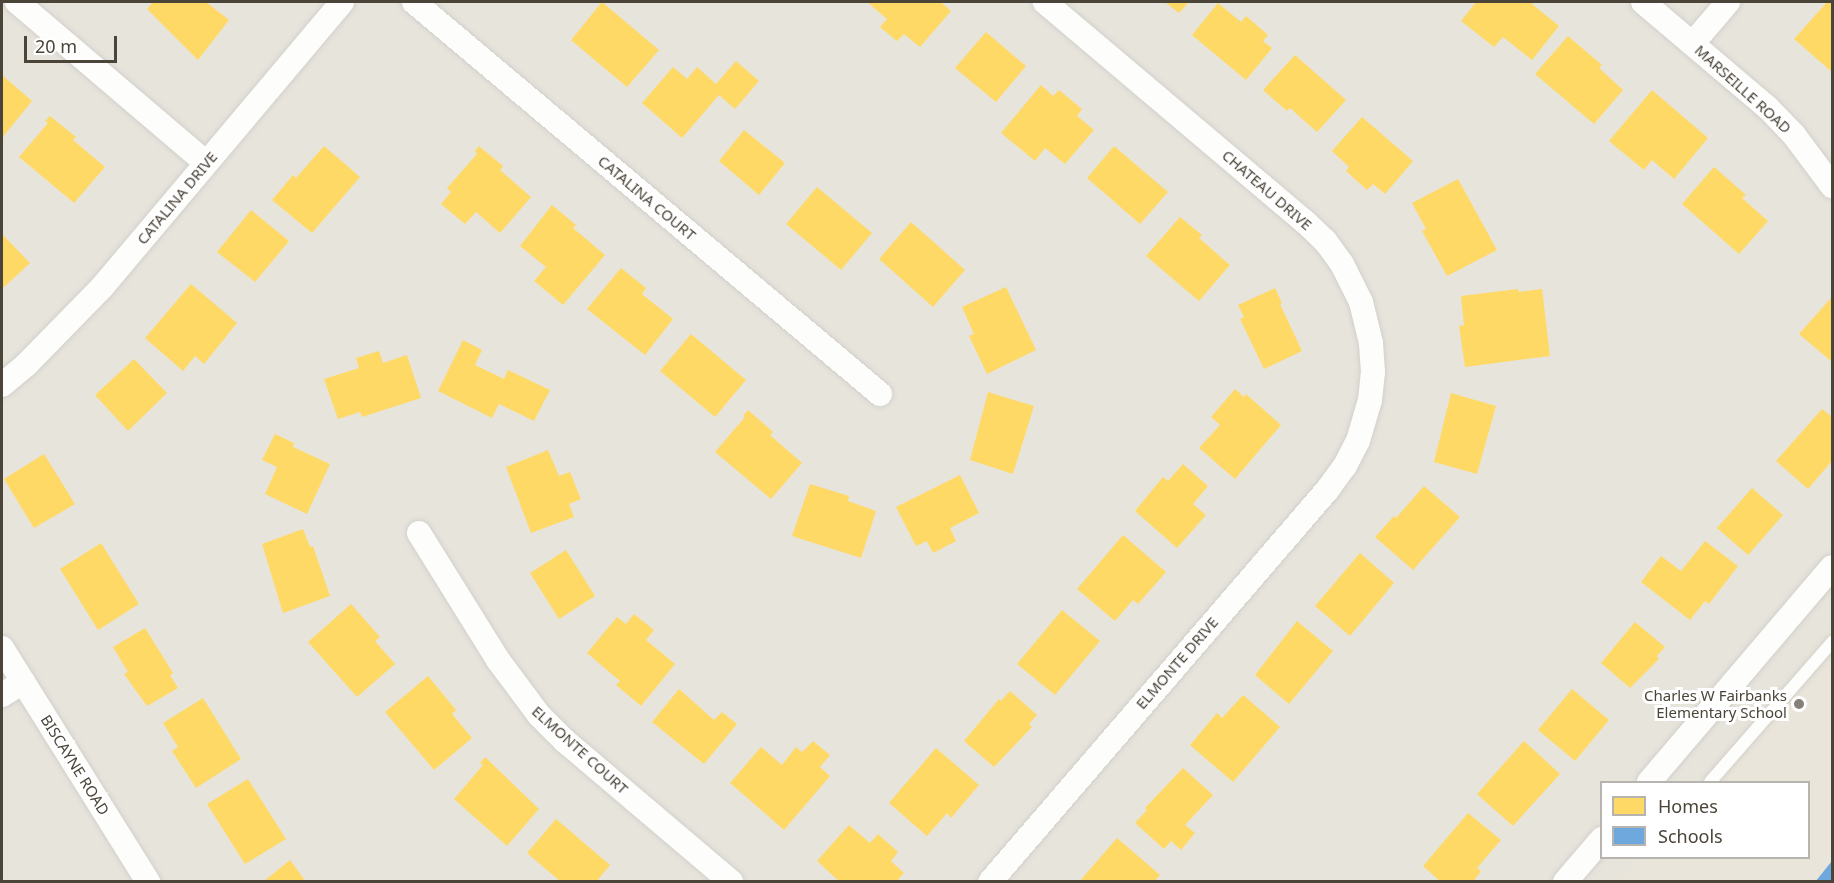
<!DOCTYPE html>
<style>
body{margin:0}
#map{position:relative;width:1834px;height:883px;overflow:hidden;background:#f4f2ee;font-family:"Noto Sans",sans-serif}
div>[style]{position:absolute}
[style*='--x']{left:calc(var(--x)*1px);top:calc(var(--y)*1px);width:calc(var(--w)*1px);rotate:calc(var(--a)*1deg)}
.residential>*{inset:0;background:#e7e4dc}
.education>*{inset:0;background:#eae5da}
.homes>*{inset:0;background:#ffd966}
.schools>*{inset:0;background:#6fa8dc}
.roads{filter:drop-shadow(0 0 2px #d2d0cb) drop-shadow(0 0 2px #d2d0cb)}
.lane>*{height:12px;margin:-6px;padding:0 6px;transform-origin:6px;border-radius:6px;background:#fdfdfc}
.street>*{height:24px;margin:-12px;padding:0 12px;transform-origin:12px;border-radius:12px;background:#fdfdfc}
.dots>*{width:16px;height:16px;translate:-50% -50%;box-sizing:border-box;border:3px solid #fff;border-radius:50%}
span{translate:-50% -50%;white-space:nowrap;text-align:center;line-height:1.15;-webkit-text-stroke:6px #fff;paint-order:stroke}
.street-label{font-size:15px;color:#4b4439}
.poi-label{font-size:15px;color:#4b4439}
.right{translate:-100% -50%;text-align:right}
.frame{position:absolute;inset:0;border:3px solid #4b4439;pointer-events:none}
.legend{position:absolute;left:1600px;top:781px;width:210px;height:78px;box-sizing:border-box;background:#fff;border:2px solid #b7b4b0;margin:0;padding:8px 10px;list-style:none;font-size:18px;color:#4b4439}
.legend li{display:flex;align-items:center;gap:12px;height:30px}
.legend b{width:30px;border:2px solid #b7b4b0}
.scale{position:absolute;left:24px;top:36px;width:93px;height:27px;box-sizing:border-box;border:3px solid #4b4439;border-top:0;padding-left:8px;font-size:18px;line-height:21px;white-space:nowrap;color:#4b4439;-webkit-text-stroke:4px #fff;paint-order:stroke}
</style>
<div id="map">
<div class="residential">
<div style="clip-path:polygon(evenodd,2px 2px,1832px 2px,1832px 881px,2px 882px,2px 2px,1602px 782px,1808px 782px,1808px 858px,1602px 858px,1602px 782px)"></div>
</div>
<div class="education">
<div style="clip-path:polygon(1832px 626px,1832px 881px,1617px 882px,1637px 858px,1808px 858px,1808px 782px,1700px 782px)"></div>
</div>
<div class="homes">
<div style="clip-path:polygon(153px 2px,206px 2px,229px 20px,198px 60px,147px 9px)"></div>
<div style="clip-path:polygon(602px 2px,659px 50px,627px 87px,571px 40px)"></div>
<div style="clip-path:polygon(867px 2px,941px 2px,951px 11px,920px 47px,904px 34px,897px 41px,880px 27px,887px 19px)"></div>
<div style="clip-path:polygon(1165px 2px,1189px 2px,1179px 13px)"></div>
<div style="clip-path:polygon(1476px 2px,1535px 2px,1532px 4px,1559px 26px,1532px 60px,1503px 37px,1494px 47px,1461px 21px)"></div>
<div style="clip-path:polygon(1827px 2px,1832px 2px,1832px 72px,1794px 39px)"></div>
<div style="clip-path:polygon(1218px 3px,1241px 22px,1246px 16px,1268px 35px,1263px 41px,1272px 48px,1246px 80px,1192px 35px)"></div>
<div style="clip-path:polygon(986px 32px,1026px 66px,996px 102px,955px 68px)"></div>
<div style="clip-path:polygon(1568px 36px,1602px 65px,1599px 68px,1623px 90px,1594px 124px,1535px 74px)"></div>
<div style="clip-path:polygon(1295px 55px,1346px 100px,1317px 132px,1290px 108px,1287px 111px,1263px 90px)"></div>
<div style="clip-path:polygon(736px 61px,759px 81px,735px 109px,719px 95px,682px 138px,642px 103px,673px 67px,687px 79px,697px 67px,716px 84px)"></div>
<div style="clip-path:polygon(2px 75px,32px 101px,2px 138px)"></div>
<div style="clip-path:polygon(1041px 85px,1053px 96px,1059px 90px,1082px 109px,1077px 116px,1094px 130px,1065px 164px,1045px 148px,1035px 161px,1001px 133px)"></div>
<div style="clip-path:polygon(1652px 90px,1708px 138px,1674px 179px,1652px 160px,1644px 170px,1609px 141px)"></div>
<div style="clip-path:polygon(50px 116px,76px 137px,73px 140px,105px 167px,74px 203px,19px 157px,48px 123px,45px 121px)"></div>
<div style="clip-path:polygon(1362px 117px,1413px 161px,1385px 194px,1373px 184px,1367px 190px,1346px 171px,1349px 167px,1332px 151px)"></div>
<div style="clip-path:polygon(744px 130px,785px 163px,759px 195px,719px 161px)"></div>
<div style="clip-path:polygon(324px 146px,360px 177px,312px 233px,272px 200px,293px 175px,296px 178px)"></div>
<div style="clip-path:polygon(479px 146px,503px 166px,500px 170px,531px 197px,500px 233px,476px 212px,465px 224px,441px 204px,451px 192px,447px 188px,477px 154px,475px 151px)"></div>
<div style="clip-path:polygon(1114px 146px,1168px 192px,1140px 224px,1087px 178px)"></div>
<div style="clip-path:polygon(1714px 167px,1746px 195px,1742px 198px,1768px 221px,1739px 254px,1682px 204px)"></div>
<div style="clip-path:polygon(1458px 179px,1497px 250px,1447px 276px,1422px 231px,1426px 229px,1412px 203px)"></div>
<div style="clip-path:polygon(817px 187px,872px 233px,841px 270px,786px 224px)"></div>
<div style="clip-path:polygon(552px 205px,576px 225px,573px 228px,605px 255px,563px 305px,534px 281px,546px 267px,520px 246px)"></div>
<div style="clip-path:polygon(251px 210px,289px 241px,255px 282px,217px 252px)"></div>
<div style="clip-path:polygon(1180px 217px,1202px 235px,1199px 238px,1230px 265px,1199px 301px,1146px 256px)"></div>
<div style="clip-path:polygon(911px 222px,965px 270px,933px 307px,879px 259px)"></div>
<div style="clip-path:polygon(2px 234px,30px 263px,2px 289px)"></div>
<div style="clip-path:polygon(621px 268px,646px 288px,642px 294px,673px 319px,645px 355px,587px 309px)"></div>
<div style="clip-path:polygon(191px 284px,237px 323px,204px 364px,195px 356px,183px 371px,145px 338px)"></div>
<div style="clip-path:polygon(1006px 287px,1036px 350px,987px 374px,969px 336px,974px 334px,962px 307px)"></div>
<div style="clip-path:polygon(1275px 288px,1282px 303px,1280px 304px,1302px 351px,1264px 369px,1240px 319px,1244px 317px,1238px 305px)"></div>
<div style="clip-path:polygon(1518px 289px,1519px 292px,1542px 289px,1550px 356px,1465px 367px,1459px 326px,1464px 325px,1461px 296px)"></div>
<div style="clip-path:polygon(1831px 298px,1832px 299px,1832px 362px,1799px 334px)"></div>
<div style="clip-path:polygon(691px 334px,746px 380px,715px 417px,660px 371px)"></div>
<div style="clip-path:polygon(463px 340px,482px 350px,475px 365px,504px 379px,508px 370px,550px 390px,534px 421px,499px 404px,492px 418px,438px 391px)"></div>
<div style="clip-path:polygon(379px 351px,383px 363px,407px 355px,421px 398px,362px 417px,360px 412px,338px 419px,324px 379px,359px 368px,356px 358px)"></div>
<div style="clip-path:polygon(134px 359px,167px 393px,128px 431px,95px 395px)"></div>
<div style="clip-path:polygon(1235px 389px,1244px 397px,1246px 394px,1281px 425px,1235px 479px,1199px 448px,1220px 425px,1211px 417px)"></div>
<div style="clip-path:polygon(988px 392px,1034px 406px,1013px 474px,970px 460px)"></div>
<div style="clip-path:polygon(1451px 393px,1496px 406px,1477px 474px,1434px 462px)"></div>
<div style="clip-path:polygon(1822px 409px,1832px 417px,1832px 461px,1808px 489px,1776px 461px)"></div>
<div style="clip-path:polygon(748px 410px,773px 432px,770px 435px,802px 463px,771px 499px,715px 452px,745px 417px,743px 416px)"></div>
<div style="clip-path:polygon(275px 434px,294px 443px,293px 447px,330px 464px,307px 514px,265px 494px,277px 467px,262px 460px)"></div>
<div style="clip-path:polygon(548px 450px,559px 476px,570px 472px,581px 499px,569px 504px,574px 517px,531px 533px,506px 467px)"></div>
<div style="clip-path:polygon(44px 454px,75px 504px,34px 528px,4px 479px)"></div>
<div style="clip-path:polygon(1183px 464px,1208px 486px,1193px 504px,1206px 515px,1177px 548px,1135px 511px,1163px 477px,1168px 481px)"></div>
<div style="clip-path:polygon(960px 475px,979px 513px,950px 528px,956px 541px,933px 553px,927px 541px,916px 546px,896px 507px)"></div>
<div style="clip-path:polygon(810px 484px,849px 496px,848px 501px,876px 511px,861px 558px,792px 536px)"></div>
<div style="clip-path:polygon(1424px 486px,1460px 517px,1413px 570px,1375px 537px,1394px 516px,1396px 518px)"></div>
<div style="clip-path:polygon(1752px 488px,1783px 515px,1748px 555px,1717px 528px)"></div>
<div style="clip-path:polygon(303px 529px,310px 547px,313px 546px,330px 596px,283px 613px,262px 544px)"></div>
<div style="clip-path:polygon(1123px 535px,1166px 572px,1138px 604px,1133px 600px,1115px 621px,1077px 589px)"></div>
<div style="clip-path:polygon(1705px 541px,1738px 566px,1709px 604px,1705px 601px,1690px 620px,1641px 582px,1661px 556px,1681px 571px)"></div>
<div style="clip-path:polygon(101px 543px,139px 604px,98px 630px,60px 569px)"></div>
<div style="clip-path:polygon(566px 550px,595px 596px,559px 619px,530px 573px)"></div>
<div style="clip-path:polygon(1360px 553px,1394px 583px,1350px 636px,1315px 606px)"></div>
<div style="clip-path:polygon(351px 604px,380px 637px,375px 641px,395px 664px,357px 697px,308px 642px)"></div>
<div style="clip-path:polygon(1062px 610px,1100px 641px,1055px 695px,1017px 664px)"></div>
<div style="clip-path:polygon(634px 614px,654px 630px,646px 640px,675px 664px,641px 706px,616px 685px,620px 681px,587px 653px,617px 617px,626px 624px)"></div>
<div style="clip-path:polygon(1297px 621px,1333px 651px,1289px 704px,1255px 675px)"></div>
<div style="clip-path:polygon(1635px 622px,1665px 647px,1657px 656px,1659px 659px,1630px 688px,1601px 663px)"></div>
<div style="clip-path:polygon(145px 628px,173px 673px,170px 675px,178px 688px,147px 706px,124px 674px,128px 672px,113px 647px)"></div>
<div style="clip-path:polygon(428px 676px,456px 710px,452px 714px,472px 738px,434px 770px,385px 712px)"></div>
<div style="clip-path:polygon(679px 689px,714px 720px,722px 712px,737px 724px,704px 764px,652px 722px)"></div>
<div style="clip-path:polygon(1572px 689px,1609px 720px,1575px 761px,1538px 730px)"></div>
<div style="clip-path:polygon(1010px 691px,1037px 715px,1029px 724px,1032px 727px,994px 767px,964px 741px,999px 699px,1001px 701px)"></div>
<div style="clip-path:polygon(1243px 695px,1280px 727px,1233px 782px,1190px 745px,1217px 713px,1222px 718px)"></div>
<div style="clip-path:polygon(203px 698px,241px 759px,196px 788px,172px 751px,178px 747px,163px 723px)"></div>
<div style="clip-path:polygon(813px 741px,830px 755px,820px 767px,830px 776px,784px 830px,730px 783px,761px 747px,782px 765px,796px 747px,802px 752px)"></div>
<div style="clip-path:polygon(1524px 741px,1560px 774px,1513px 826px,1477px 794px)"></div>
<div style="clip-path:polygon(936px 748px,979px 785px,951px 818px,947px 813px,927px 836px,889px 803px)"></div>
<div style="clip-path:polygon(485px 757px,539px 809px,507px 846px,454px 799px,483px 765px,480px 763px)"></div>
<div style="clip-path:polygon(1183px 768px,1213px 795px,1185px 825px,1195px 833px,1181px 850px,1171px 841px,1164px 849px,1135px 823px,1147px 810px,1145px 808px)"></div>
<div style="clip-path:polygon(248px 779px,286px 839px,245px 864px,207px 804px)"></div>
<div style="clip-path:polygon(1468px 813px,1501px 840px,1477px 868px,1481px 871px,1473px 882px,1441px 882px,1423px 866px)"></div>
<div style="clip-path:polygon(556px 819px,610px 865px,596px 882px,561px 882px,527px 853px)"></div>
<div style="clip-path:polygon(849px 825px,870px 843px,878px 834px,898px 852px,891px 861px,904px 873px,896px 882px,840px 882px,817px 861px)"></div>
<div style="clip-path:polygon(1117px 838px,1160px 875px,1154px 882px,1079px 882px)"></div>
<div style="clip-path:polygon(290px 860px,306px 882px,263px 882px)"></div>
</div>
<div class="schools">
<div style="clip-path:polygon(1832px 861px,1832px 882px,1815px 882px)"></div>
</div>
<div class="roads">
<div class="lane">
<div style="--x:1710;--y:782;--w:186;--a:-48.9"></div>
</div>
<div class="street">
<div style="--x:17;--y:2;--w:248;--a:40.4"></div>
<div style="--x:414;--y:2;--w:609;--a:40.07"></div>
<div style="--x:1643;--y:2;--w:164;--a:40.3"></div>
<div style="--x:1768;--y:108;--w:37;--a:46"></div>
<div style="--x:1794;--y:135;--w:64;--a:53.3"></div>
<div style="--x:1693;--y:43;--w:54;--a:-49.5"></div>
<div style="--x:2;--y:385;--w:31;--a:-40"></div>
<div style="--x:26;--y:365;--w:110;--a:-45.7"></div>
<div style="--x:103;--y:286;--w:371;--a:-49.9"></div>
<div style="--x:419;--y:533;--w:150;--a:58.1"></div>
<div style="--x:498;--y:660;--w:69;--a:53.3"></div>
<div style="--x:539;--y:715;--w:37;--a:45"></div>
<div style="--x:565;--y:741;--w:218;--a:40.3"></div>
<div style="--x:2;--y:648;--w:276;--a:58"></div>
<div style="--x:2;--y:695;--w:25;--a:-32"></div>
<div style="--x:1649;--y:782;--w:282;--a:-49.6"></div>
<div style="--x:990;--y:882;--w:518;--a:-49.3"></div>
<div style="--x:1328;--y:489;--w:29;--a:-54"></div>
<div style="--x:1345;--y:466;--w:28;--a:-63"></div>
<div style="--x:1358;--y:441;--w:43;--a:-73.7"></div>
<div style="--x:1370;--y:400;--w:28;--a:-84"></div>
<div style="--x:1373;--y:372;--w:29;--a:-94"></div>
<div style="--x:1371;--y:343;--w:42;--a:-103.7"></div>
<div style="--x:1361;--y:302;--w:42;--a:-116.6"></div>
<div style="--x:1342;--y:264;--w:29;--a:-126"></div>
<div style="--x:1325;--y:241;--w:28;--a:-136"></div>
<div style="--x:1305;--y:222;--w:341;--a:-139.8"></div>
<div style="--x:1565;--y:882;--w:57;--a:-49.3"></div>
</div>
</div>
<div class="dots">
<div style="left:1799px;top:704px;background:#868178"></div>
</div>
<div class="street-label">
<span style="left:1743px;top:89px;rotate:42deg">MARSEILLE ROAD</span>
<span style="left:1267px;top:190px;rotate:41deg">CHATEAU DRIVE</span>
<span style="left:177px;top:198px;rotate:-50deg">CATALINA DRIVE</span>
<span style="left:647px;top:198px;rotate:40deg">CATALINA COURT</span>
<span style="left:1177px;top:663px;rotate:-49deg">ELMONTE DRIVE</span>
<span style="left:580px;top:750px;rotate:42deg">ELMONTE COURT</span>
<span style="left:75px;top:765px;rotate:58deg">BISCAYNE ROAD</span>
</div>
<div class="poi-label">
<span class="right" style="left:1787px;top:704px">Charles W Fairbanks<br>Elementary School</span>
</div>
<div class="frame"></div>
<ul class="legend">
<li><b style="height:16px;background:#ffd966"></b>Homes</li>
<li><b style="height:16px;background:#6fa8dc"></b>Schools</li>
</ul>
<div class="scale">20 m</div>
</div>
